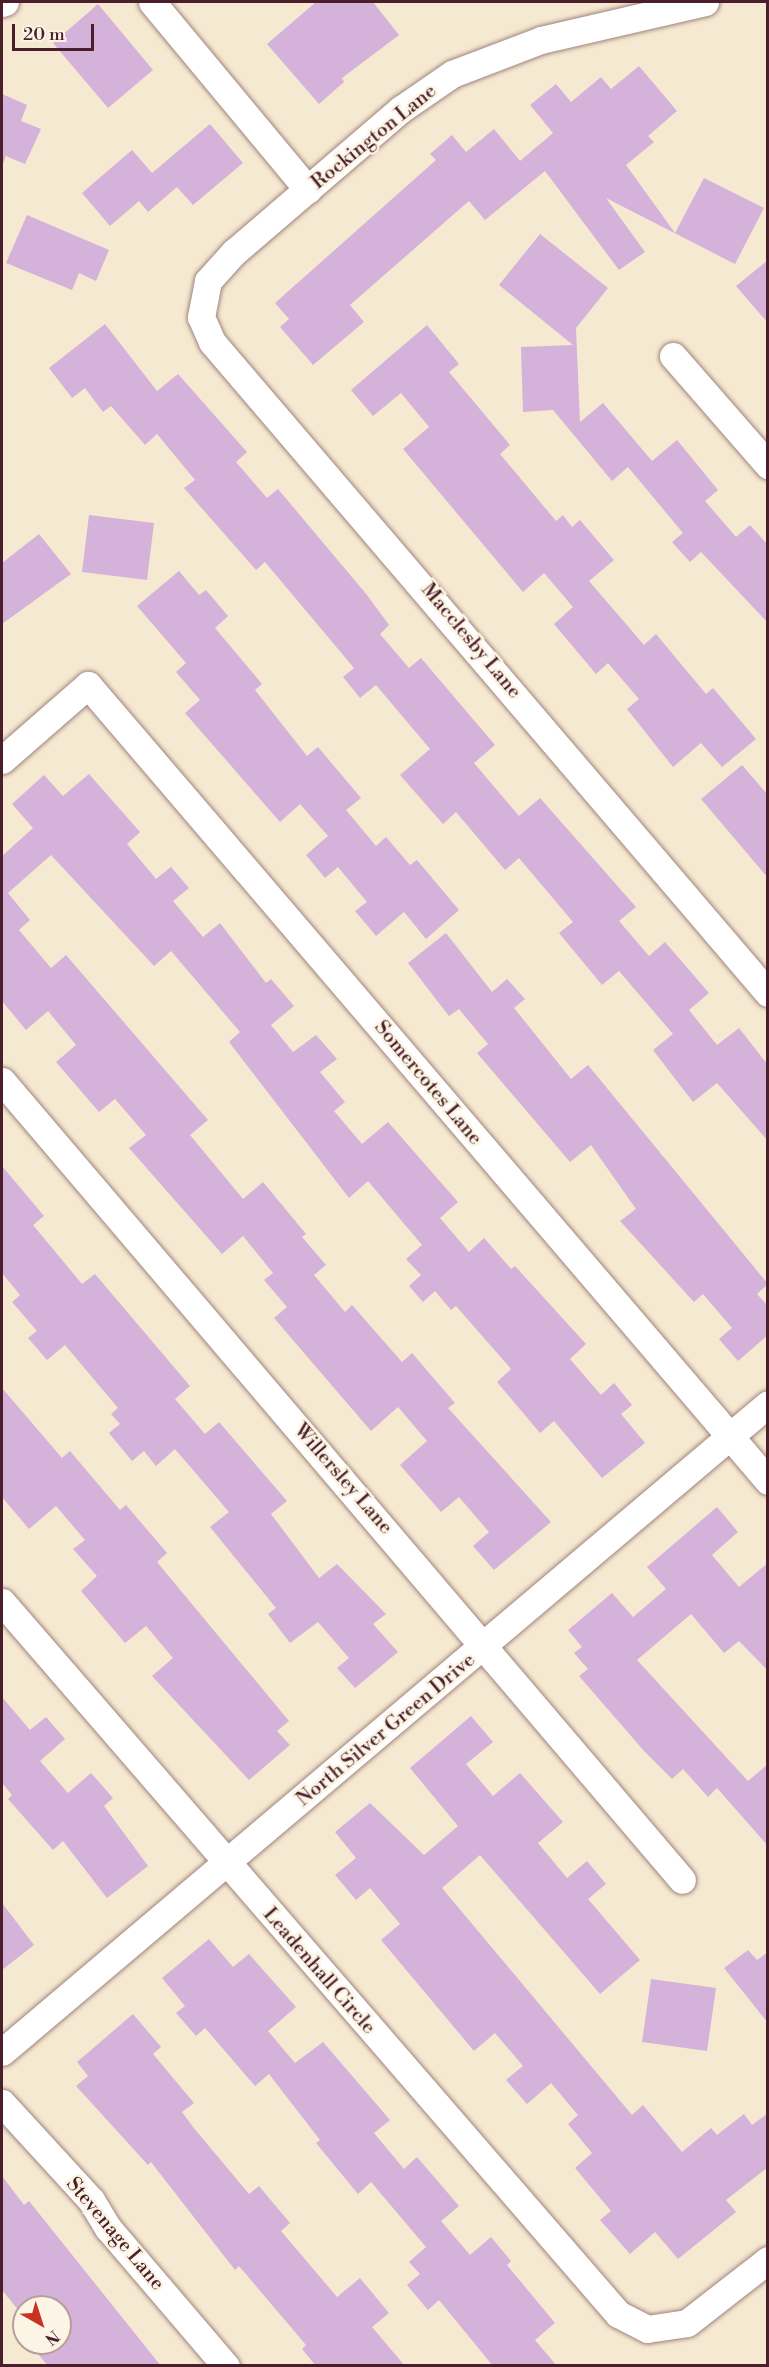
<!DOCTYPE html>
<style>
body{margin:0}
#map{position:relative;width:769px;height:2367px;overflow:hidden;background:#f6e9d1;font-family:"Libre Bodoni",serif}
div>[style]{position:absolute}
[style*='--x']{left:calc(var(--x)*1px);top:calc(var(--y)*1px);width:calc(var(--w)*1px);rotate:calc(var(--a)*1deg)}
.building>*{inset:0;background:#d4b2d9}
.roads{filter:drop-shadow(0 0 2px #a0847e) drop-shadow(0 0 2px #a0847e)}
.minor>*{height:27px;margin:-13.5px;padding:0 13.5px;transform-origin:13.5px;border-radius:13.5px;background:#fff}
span{translate:-50% -50%;white-space:nowrap;text-align:center;line-height:1.15;-webkit-text-stroke:5px #fcf5e5;paint-order:stroke}
.street-label{font-size:20px;color:#4a1f2b}
.frame{position:absolute;inset:0;border:3px solid #4a1f2b;pointer-events:none}
.north{position:absolute;left:12px;top:2295px;width:60px;height:60px;box-sizing:border-box;background:#fcf5e5;border:2px solid #b59f9b;border-radius:50%;rotate:141deg;font-size:16px;font-weight:700;line-height:24px;text-align:center;color:#4a1f2b}
.north::after{content:'';display:block;margin:auto;width:21px;height:27px;background:#c8321e;clip-path:polygon(50% 0,100% 100%,50% 72%,0 100%)}
.scale{position:absolute;left:12px;top:24px;width:82px;height:27px;box-sizing:border-box;border:3px solid #4a1f2b;border-top:0;padding-left:8px;font-size:18px;line-height:21px;white-space:nowrap;color:#4a1f2b;-webkit-text-stroke:4px #fcf5e5;paint-order:stroke}
</style>
<div id="map">
<div class="building">
<div style="clip-path:polygon(316px 2px,373px 2px,399px 35px,342px 78px,344px 82px,319px 104px,267px 44px)"></div>
<div style="clip-path:polygon(98px 4px,153px 70px,108px 108px,53px 43px)"></div>
<div style="clip-path:polygon(639px 66px,677px 111px,648px 136px,654px 142px,626px 165px,675px 233px,704px 178px,764px 208px,735px 264px,606px 198px,645px 252px,619px 270px,545px 171px,485px 220px,469px 201px,350px 305px,364px 322px,313px 365px,280px 327px,289px 319px,275px 303px,436px 160px,430px 154px,452px 135px,466px 152px,494px 129px,520px 161px,553px 133px,530px 105px,556px 84px,571px 102px,601px 77px,611px 89px)"></div>
<div style="clip-path:polygon(2px 94px,27px 105px,21px 121px,41px 129px,25px 164px,6px 156px,2px 166px)"></div>
<div style="clip-path:polygon(210px 124px,243px 163px,193px 205px,177px 187px,148px 212px,139px 201px,110px 226px,82px 193px,132px 150px,152px 173px)"></div>
<div style="clip-path:polygon(27px 215px,109px 250px,96px 281px,79px 273px,72px 290px,6px 263px)"></div>
<div style="clip-path:polygon(540px 234px,608px 288px,576px 328px,580px 422px,603px 403px,652px 461px,677px 440px,718px 490px,705px 501px,736px 537px,750px 525px,768px 545px,768px 623px,701px 552px,690px 562px,672px 542px,683px 533px,628px 467px,612px 481px,553px 410px,523px 412px,521px 347px,573px 345px,499px 285px)"></div>
<div style="clip-path:polygon(768px 260px,768px 323px,736px 286px)"></div>
<div style="clip-path:polygon(105px 324px,157px 391px,178px 374px,247px 452px,236px 462px,267px 498px,278px 489px,367px 595px,389px 625px,380px 634px,409px 668px,421px 658px,495px 745px,474px 763px,519px 816px,540px 798px,636px 907px,619px 921px,649px 956px,665px 942px,709px 993px,689px 1010px,717px 1045px,739px 1028px,768px 1065px,768px 1141px,717px 1083px,693px 1102px,653px 1050px,673px 1034px,619px 971px,602px 985px,559px 933px,573px 922px,519px 858px,505px 870px,456px 812px,443px 824px,400px 775px,430px 749px,376px 685px,360px 698px,343px 677px,354px 668px,265px 562px,256px 570px,184px 488px,195px 480px,157px 434px,145px 445px,111px 406px,103px 412px,85px 388px,72px 398px,49px 368px)"></div>
<div style="clip-path:polygon(427px 325px,459px 364px,449px 372px,510px 445px,500px 454px,556px 521px,563px 515px,572px 527px,580px 520px,614px 560px,589px 581px,644px 645px,656px 634px,706px 694px,713px 688px,756px 739px,722px 767px,701px 743px,673px 767px,627px 709px,639px 699px,608px 663px,596px 674px,554px 624px,573px 607px,544px 573px,523px 592px,403px 449px,429px 427px,401px 393px,373px 416px,351px 390px)"></div>
<div style="clip-path:polygon(89px 515px,154px 523px,147px 580px,82px 572px)"></div>
<div style="clip-path:polygon(39px 534px,71px 574px,2px 624px,2px 563px)"></div>
<div style="clip-path:polygon(179px 571px,199px 595px,206px 590px,228px 616px,215px 628px,262px 684px,255px 690px,307px 756px,318px 747px,361px 798px,346px 810px,376px 846px,386px 837px,410px 865px,417px 860px,459px 910px,426px 939px,404px 912px,376px 936px,355px 911px,367px 902px,338px 867px,325px 878px,306px 855px,328px 836px,300px 804px,280px 822px,185px 713px,200px 700px,176px 672px,186px 663px,137px 606px)"></div>
<div style="clip-path:polygon(742px 765px,768px 795px,768px 878px,701px 799px)"></div>
<div style="clip-path:polygon(89px 774px,140px 832px,127px 844px,156px 879px,171px 867px,189px 888px,173px 901px,203px 937px,220px 923px,266px 983px,271px 979px,294px 1006px,271px 1025px,293px 1052px,316px 1035px,337px 1059px,320px 1072px,345px 1102px,334px 1111px,362px 1144px,388px 1122px,458px 1202px,440px 1218px,469px 1252px,484px 1238px,511px 1269px,515px 1266px,586px 1344px,570px 1359px,601px 1395px,614px 1383px,632px 1405px,621px 1414px,645px 1443px,602px 1478px,554px 1421px,540px 1433px,497px 1382px,511px 1369px,456px 1306px,451px 1310px,435px 1291px,423px 1302px,409px 1286px,421px 1275px,406px 1259px,422px 1245px,368px 1181px,349px 1198px,229px 1042px,240px 1032px,171px 951px,154px 966px,51px 855px,8px 893px,30px 920px,19px 930px,51px 968px,66px 955px,208px 1120px,190px 1135px,243px 1199px,263px 1182px,306px 1234px,302px 1237px,326px 1265px,314px 1275px,345px 1312px,352px 1305px,402px 1362px,412px 1353px,455px 1403px,448px 1408px,551px 1522px,494px 1570px,473px 1546px,489px 1532px,459px 1497px,441px 1512px,400px 1465px,427px 1441px,398px 1407px,371px 1431px,274px 1318px,287px 1307px,264px 1280px,273px 1273px,243px 1236px,222px 1254px,129px 1148px,146px 1135px,115px 1099px,99px 1112px,56px 1062px,76px 1045px,48px 1011px,26px 1030px,2px 1001px,2px 856px,33px 828px,12px 804px,44px 775px,63px 796px)"></div>
<div style="clip-path:polygon(446px 933px,492px 992px,507px 979px,525px 999px,514px 1008px,571px 1079px,588px 1065px,768px 1284px,757px 1294px,768px 1306px,768px 1335px,738px 1361px,719px 1339px,732px 1328px,703px 1294px,694px 1302px,620px 1221px,636px 1209px,591px 1145px,570px 1162px,477px 1053px,488px 1044px,459px 1009px,449px 1016px,408px 963px)"></div>
<div style="clip-path:polygon(2px 1166px,44px 1216px,33px 1225px,82px 1284px,95px 1274px,190px 1386px,175px 1399px,205px 1434px,219px 1422px,287px 1501px,271px 1514px,319px 1578px,337px 1564px,386px 1614px,373px 1624px,398px 1652px,355px 1688px,337px 1668px,349px 1658px,318px 1622px,290px 1643px,268px 1614px,276px 1608px,210px 1527px,229px 1512px,175px 1449px,156px 1466px,144px 1451px,132px 1461px,109px 1433px,120px 1424px,111px 1414px,118px 1408px,65px 1345px,47px 1360px,28px 1338px,37px 1331px,12px 1302px,20px 1295px,2px 1273px)"></div>
<div style="clip-path:polygon(2px 1388px,62px 1458px,70px 1451px,120px 1510px,126px 1505px,167px 1553px,157px 1562px,289px 1721px,277px 1731px,290px 1745px,249px 1780px,152px 1676px,173px 1658px,146px 1626px,125px 1643px,81px 1591px,97px 1576px,73px 1549px,85px 1540px,56px 1506px,29px 1529px,2px 1497px)"></div>
<div style="clip-path:polygon(717px 1507px,738px 1532px,712px 1555px,739px 1587px,768px 1563px,768px 1671px,739px 1641px,724px 1653px,691px 1614px,637px 1660px,748px 1781px,768px 1764px,768px 1846px,717px 1788px,708px 1797px,683px 1769px,672px 1779px,645px 1752px,579px 1676px,588px 1669px,574px 1653px,582px 1647px,568px 1630px,612px 1593px,633px 1617px,666px 1589px,647px 1567px)"></div>
<div style="clip-path:polygon(2px 1697px,30px 1730px,46px 1717px,65px 1739px,40px 1761px,68px 1793px,91px 1773px,113px 1798px,104px 1806px,148px 1866px,107px 1898px,63px 1841px,53px 1850px,8px 1799px,12px 1795px,2px 1783px)"></div>
<div style="clip-path:polygon(471px 1716px,493px 1742px,466px 1764px,493px 1796px,520px 1773px,563px 1822px,538px 1843px,567px 1878px,587px 1861px,606px 1884px,588px 1899px,640px 1960px,600px 1994px,480px 1855px,442px 1888px,632px 2115px,643px 2105px,682px 2152px,711px 2128px,717px 2135px,744px 2114px,752px 2125px,768px 2113px,768px 2167px,726px 2200px,736px 2212px,678px 2259px,655px 2232px,630px 2254px,600px 2220px,611px 2211px,575px 2168px,592px 2153px,568px 2124px,578px 2115px,551px 2083px,527px 2104px,506px 2080px,523px 2066px,495px 2033px,474px 2051px,381px 1940px,400px 1924px,370px 1888px,356px 1900px,335px 1875px,356px 1858px,335px 1832px,370px 1803px,424px 1855px,458px 1826px,410px 1768px)"></div>
<div style="clip-path:polygon(2px 1903px,34px 1945px,2px 1970px)"></div>
<div style="clip-path:polygon(209px 1939px,233px 1967px,249px 1954px,296px 2007px,268px 2031px,295px 2063px,323px 2042px,390px 2120px,374px 2133px,404px 2169px,417px 2157px,459px 2206px,441px 2221px,470px 2255px,491px 2237px,511px 2261px,507px 2265px,555px 2323px,535px 2340px,557px 2366px,493px 2366px,439px 2300px,428px 2310px,407px 2285px,420px 2274px,409px 2262px,426px 2247px,371px 2182px,358px 2194px,316px 2143px,320px 2140px,269px 2074px,255px 2086px,205px 2028px,196px 2036px,176px 2013px,185px 2006px,162px 1978px)"></div>
<div style="clip-path:polygon(748px 1950px,757px 1960px,768px 1952px,768px 2023px,724px 1968px)"></div>
<div style="clip-path:polygon(651px 1979px,716px 1988px,707px 2051px,642px 2042px)"></div>
<div style="clip-path:polygon(133px 2014px,161px 2047px,153px 2054px,194px 2103px,182px 2112px,193px 2127px,249px 2194px,259px 2186px,290px 2223px,281px 2231px,337px 2297px,360px 2278px,389px 2313px,372px 2327px,405px 2366px,316px 2366px,302px 2349px,306px 2345px,239px 2266px,235px 2270px,151px 2162px,148px 2165px,76px 2086px,88px 2076px,77px 2062px)"></div>
<div style="clip-path:polygon(2px 2176px,24px 2205px,29px 2201px,161px 2366px,48px 2366px,37px 2353px,45px 2343px,60px 2343px,60px 2307px,24px 2307px,24px 2317px,2px 2290px)"></div>
</div>
<div class="roads">
<div class="minor">
<div style="--x:152;--y:2;--w:244;--a:50.3"></div>
<div style="--x:705;--y:2;--w:168;--a:167"></div>
<div style="--x:541;--y:40;--w:95;--a:159.1"></div>
<div style="--x:452;--y:74;--w:62;--a:145.5"></div>
<div style="--x:401;--y:109;--w:220;--a:139.4"></div>
<div style="--x:234;--y:252;--w:39;--a:132"></div>
<div style="--x:208;--y:281;--w:37;--a:101"></div>
<div style="--x:201;--y:317;--w:27;--a:66"></div>
<div style="--x:212;--y:342;--w:856;--a:49.5"></div>
<div style="--x:2;--y:3;--w:3;--a:-18"></div>
<div style="--x:673;--y:356;--w:145;--a:48.9"></div>
<div style="--x:2;--y:760;--w:114;--a:-41.1"></div>
<div style="--x:88;--y:685;--w:1047;--a:49.49"></div>
<div style="--x:2;--y:1081;--w:1049;--a:49.6"></div>
<div style="--x:2;--y:1602;--w:941;--a:49.13"></div>
<div style="--x:618;--y:2314;--w:33;--a:27"></div>
<div style="--x:647;--y:2329;--w:40;--a:-8.5"></div>
<div style="--x:687;--y:2323;--w:103;--a:-37.9"></div>
<div style="--x:2;--y:2052;--w:1003;--a:-40.23"></div>
<div style="--x:2;--y:2103;--w:132;--a:47.5"></div>
<div style="--x:91;--y:2200;--w:33;--a:59"></div>
<div style="--x:108;--y:2228;--w:182;--a:49.5"></div>
</div>
</div>
<div class="street-label">
<span style="left:374px;top:137px;rotate:-39deg">Rockington Lane</span>
<span style="left:471px;top:641px;rotate:50deg">Macclesby Lane</span>
<span style="left:428px;top:1083px;rotate:50deg">Somercotes Lane</span>
<span style="left:343px;top:1479px;rotate:49deg">Willersley Lane</span>
<span style="left:386px;top:1730px;rotate:-40deg">North Silver Green Drive</span>
<span style="left:319px;top:1971px;rotate:49deg">Leadenhall Circle</span>
<span style="left:115px;top:2234px;rotate:50deg">Stevenage Lane</span>
</div>
<div class="frame"></div>
<div class="north">N</div>
<div class="scale">20 m</div>
</div>
